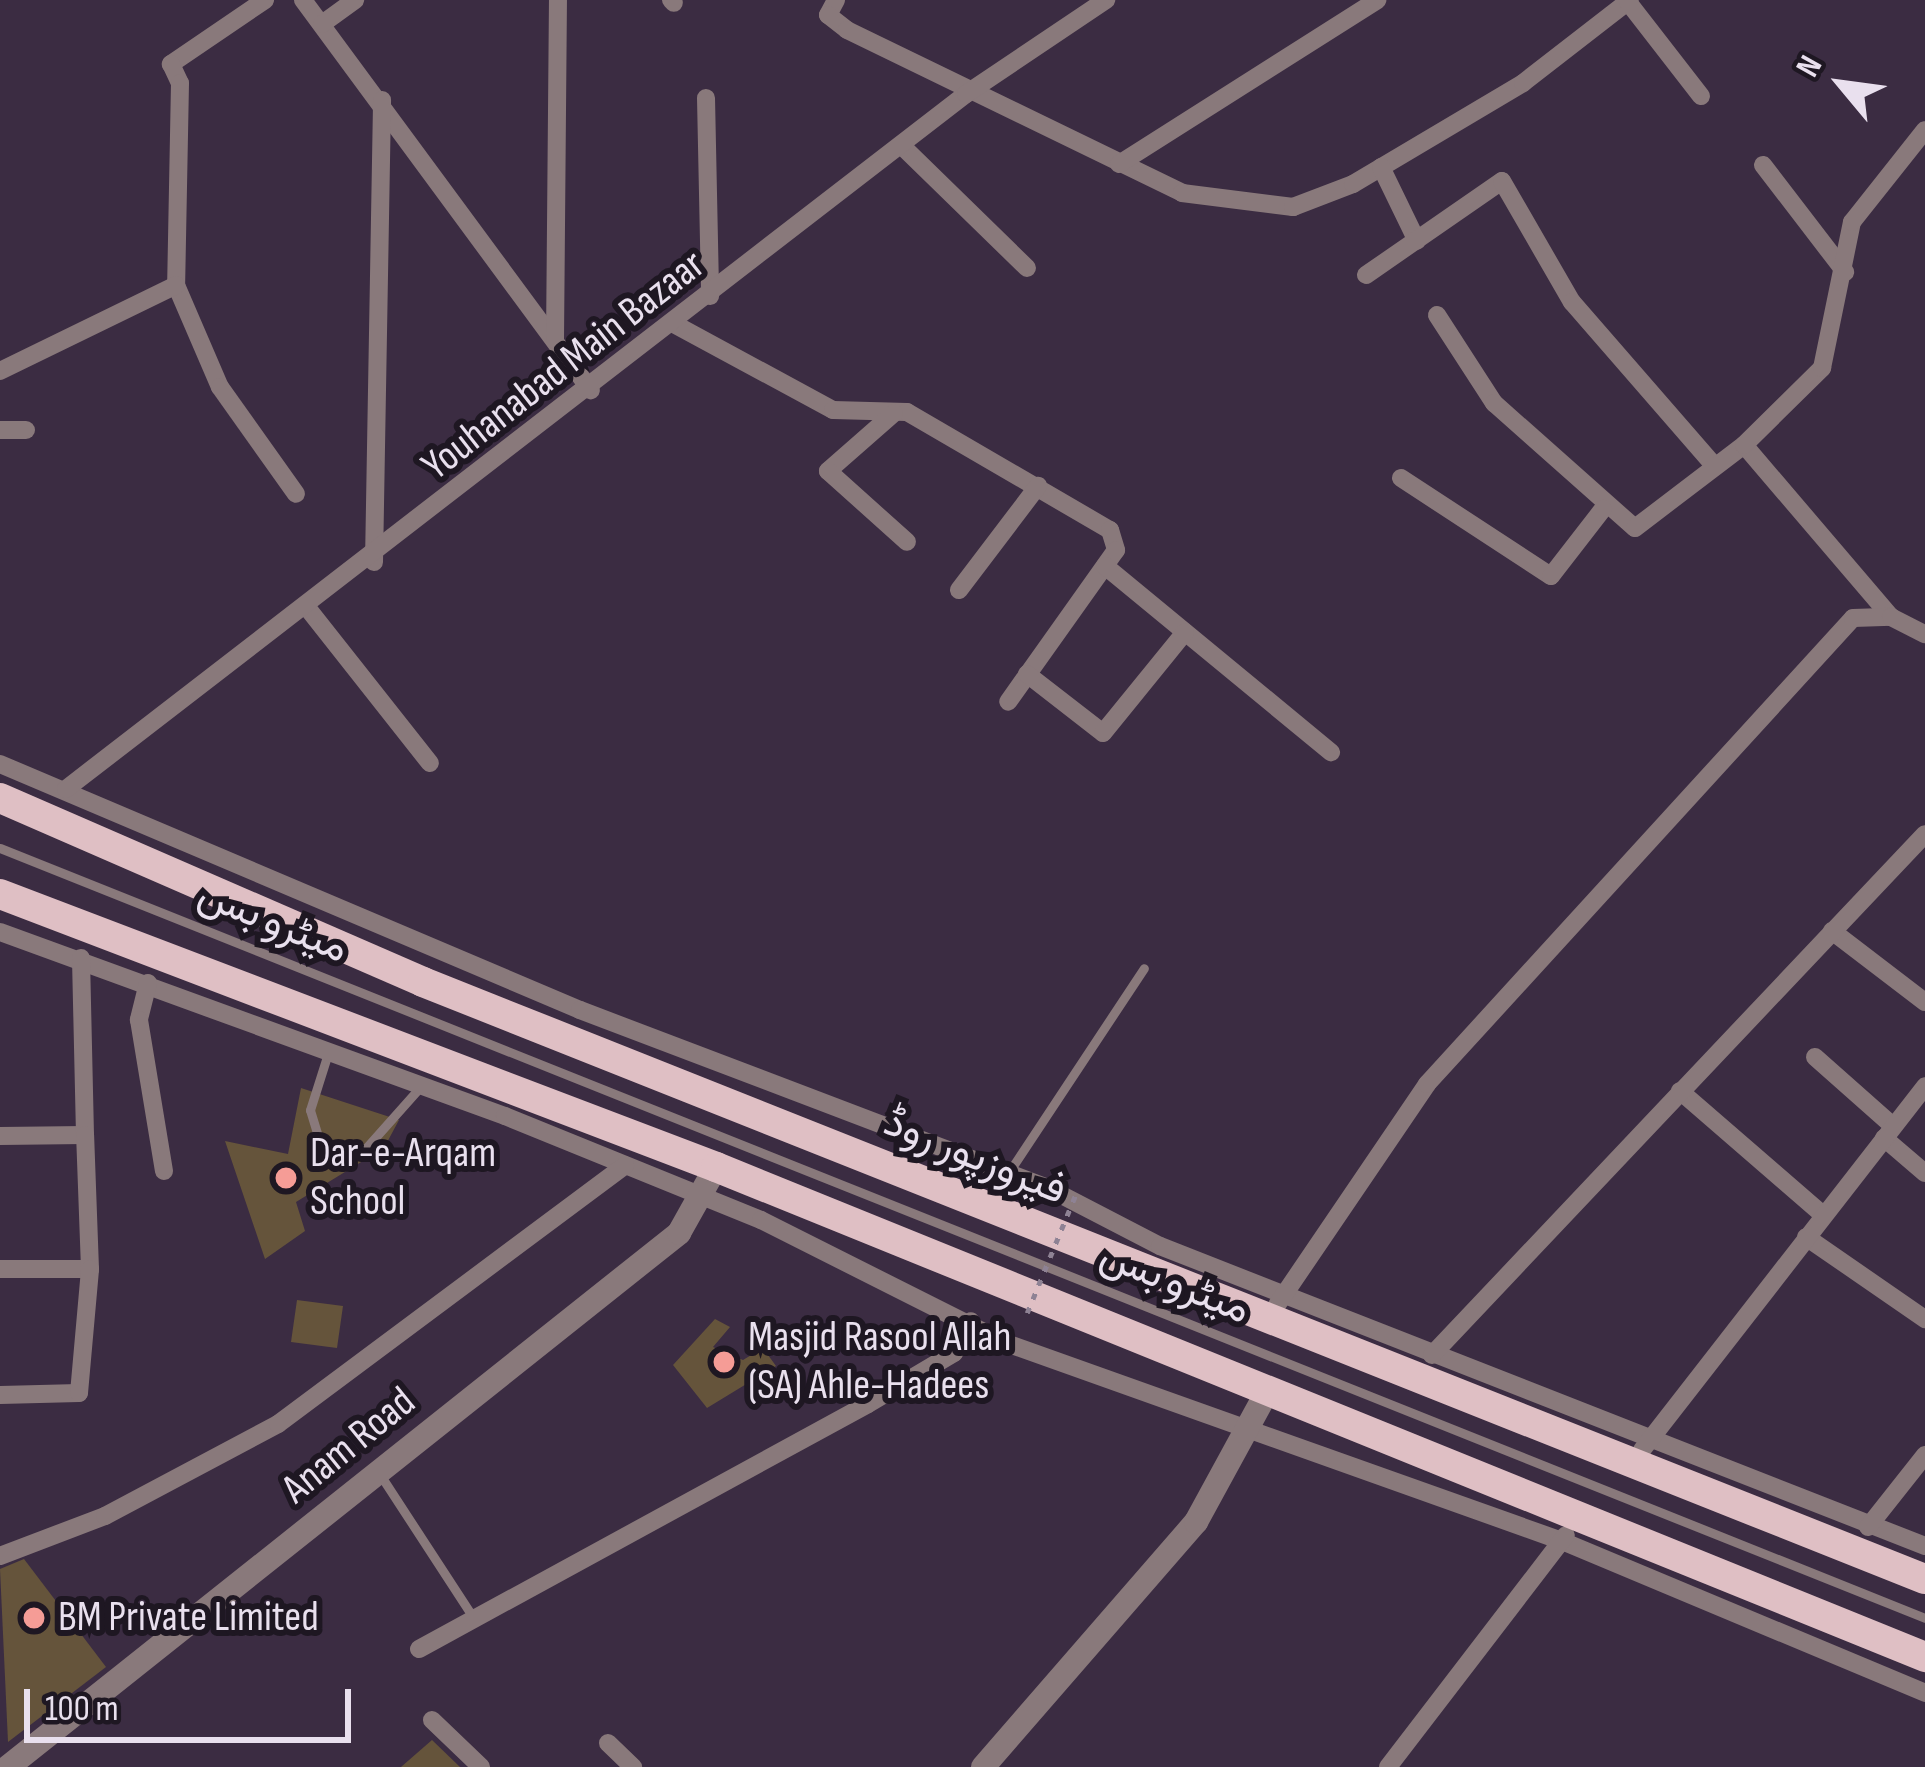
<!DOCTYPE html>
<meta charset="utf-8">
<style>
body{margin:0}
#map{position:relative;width:1925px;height:1767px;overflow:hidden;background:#3b2c42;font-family:"Sofia Sans Condensed",Vazirmatn,sans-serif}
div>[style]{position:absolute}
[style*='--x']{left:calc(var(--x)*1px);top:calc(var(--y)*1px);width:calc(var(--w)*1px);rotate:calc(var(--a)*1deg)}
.building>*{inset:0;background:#65543b}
.service>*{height:9px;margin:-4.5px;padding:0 4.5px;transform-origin:4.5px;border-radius:4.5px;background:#89797b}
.minor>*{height:18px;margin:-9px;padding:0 9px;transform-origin:9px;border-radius:9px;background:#89797b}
.tertiary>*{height:24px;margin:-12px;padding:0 12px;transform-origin:12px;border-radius:12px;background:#89797b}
.primary>*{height:30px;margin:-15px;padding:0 15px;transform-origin:15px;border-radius:15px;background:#dfbfc4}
.path-bridge>*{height:4.5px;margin-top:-2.25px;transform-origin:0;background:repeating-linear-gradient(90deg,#8e8294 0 6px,transparent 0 15px)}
.dots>*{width:33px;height:33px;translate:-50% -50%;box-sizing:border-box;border:6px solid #1e1722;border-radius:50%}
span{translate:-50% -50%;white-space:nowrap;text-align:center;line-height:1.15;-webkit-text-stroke:12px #1e1722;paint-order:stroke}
.street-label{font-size:42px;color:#e9e0ee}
.poi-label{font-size:42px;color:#e9e0ee}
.left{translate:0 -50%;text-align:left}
.north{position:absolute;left:1781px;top:24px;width:120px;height:120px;-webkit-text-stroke:9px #1e1722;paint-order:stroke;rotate:299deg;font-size:33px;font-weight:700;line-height:48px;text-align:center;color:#e9e0ee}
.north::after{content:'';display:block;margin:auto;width:42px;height:54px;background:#e9e0ee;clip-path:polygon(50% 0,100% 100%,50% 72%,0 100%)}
.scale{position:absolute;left:24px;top:1689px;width:327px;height:54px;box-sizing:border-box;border:6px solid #e9e0ee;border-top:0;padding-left:15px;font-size:36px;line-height:42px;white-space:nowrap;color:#e9e0ee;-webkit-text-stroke:9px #1e1722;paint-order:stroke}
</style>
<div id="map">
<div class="building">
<div style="clip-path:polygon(301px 1088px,399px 1120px,384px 1148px,296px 1202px,305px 1231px,265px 1259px,225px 1141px,288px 1154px)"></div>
<div style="clip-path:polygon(297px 1300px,343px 1306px,337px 1348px,291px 1342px)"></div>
<div style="clip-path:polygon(715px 1319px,730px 1327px,713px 1347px,743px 1360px,763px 1348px,776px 1366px,707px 1408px,673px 1365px)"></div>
<div style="clip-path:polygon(24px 1559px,106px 1667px,8px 1742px,0 1569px)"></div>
<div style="clip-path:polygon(432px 1740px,460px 1767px,401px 1767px)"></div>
</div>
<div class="service">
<div style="--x:0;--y:848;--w:2073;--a:21.8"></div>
<div style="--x:329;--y:1050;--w:63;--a:107.6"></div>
<div style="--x:310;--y:1110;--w:39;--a:73"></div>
<div style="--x:321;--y:1147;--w:44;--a:2.6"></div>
<div style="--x:365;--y:1149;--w:87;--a:-48.3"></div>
<div style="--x:1007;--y:1175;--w:248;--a:-56.5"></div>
<div style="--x:379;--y:1473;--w:174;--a:56.9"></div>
</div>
<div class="minor">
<div style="--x:265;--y:0;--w:114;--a:145.8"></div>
<div style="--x:171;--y:64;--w:21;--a:65"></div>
<div style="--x:180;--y:83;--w:202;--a:91.1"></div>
<div style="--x:176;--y:285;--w:111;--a:66.7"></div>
<div style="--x:220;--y:387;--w:131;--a:54.6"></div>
<div style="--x:303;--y:0;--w:485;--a:53.6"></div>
<div style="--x:671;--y:0;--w:4;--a:45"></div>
<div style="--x:836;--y:0;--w:17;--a:118"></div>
<div style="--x:828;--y:15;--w:24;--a:38"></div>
<div style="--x:847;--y:30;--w:373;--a:25.9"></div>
<div style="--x:1182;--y:193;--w:112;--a:7.2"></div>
<div style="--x:1293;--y:207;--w:64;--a:-21"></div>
<div style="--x:1353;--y:184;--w:198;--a:-30.7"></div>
<div style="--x:1523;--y:83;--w:135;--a:-37.8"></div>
<div style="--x:1628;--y:2;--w:119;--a:52.2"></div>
<div style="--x:322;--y:24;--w:41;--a:-36"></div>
<div style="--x:706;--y:98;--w:198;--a:88.8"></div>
<div style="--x:901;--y:145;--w:176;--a:44.3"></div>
<div style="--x:1119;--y:164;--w:306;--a:-32.4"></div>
<div style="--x:1763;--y:165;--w:135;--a:52.5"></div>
<div style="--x:1381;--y:167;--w:82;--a:64.1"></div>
<div style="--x:1366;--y:275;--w:165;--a:-34.7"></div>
<div style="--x:1502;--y:181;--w:140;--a:60"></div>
<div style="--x:1572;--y:302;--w:215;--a:49"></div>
<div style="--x:1437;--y:315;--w:105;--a:57.1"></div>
<div style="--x:1494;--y:403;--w:188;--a:41.6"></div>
<div style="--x:1635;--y:528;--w:137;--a:-37.3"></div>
<div style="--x:674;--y:324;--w:181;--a:28.4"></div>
<div style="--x:833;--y:410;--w:74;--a:1.5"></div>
<div style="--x:907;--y:412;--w:235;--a:30.2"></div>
<div style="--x:1110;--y:530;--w:21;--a:73"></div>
<div style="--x:1116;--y:550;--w:186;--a:125.4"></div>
<div style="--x:555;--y:340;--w:340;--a:-89.5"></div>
<div style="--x:0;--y:371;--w:196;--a:-26"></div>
<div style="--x:894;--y:413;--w:88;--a:138.7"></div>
<div style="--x:828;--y:471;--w:106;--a:41.9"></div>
<div style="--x:0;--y:430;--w:26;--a:0"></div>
<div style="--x:1401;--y:478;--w:179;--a:33.2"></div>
<div style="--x:1551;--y:576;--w:85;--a:-52.2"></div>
<div style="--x:374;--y:562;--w:462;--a:-89"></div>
<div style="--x:1105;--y:566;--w:293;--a:39.5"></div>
<div style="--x:959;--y:590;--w:131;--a:-52.8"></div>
<div style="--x:309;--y:610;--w:195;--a:51.7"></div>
<div style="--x:1891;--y:617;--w:226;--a:-130.5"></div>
<div style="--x:1744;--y:445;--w:110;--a:-44.6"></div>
<div style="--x:1822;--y:368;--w:149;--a:-78.4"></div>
<div style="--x:1852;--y:222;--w:117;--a:-51.6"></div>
<div style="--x:1027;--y:674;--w:96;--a:37.8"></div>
<div style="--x:1103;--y:733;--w:130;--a:-50.9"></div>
<div style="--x:0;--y:764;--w:630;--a:22.98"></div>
<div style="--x:580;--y:1010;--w:501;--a:20.82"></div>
<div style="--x:1048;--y:1188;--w:126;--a:27.4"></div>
<div style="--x:1160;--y:1246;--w:822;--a:21.41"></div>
<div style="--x:66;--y:789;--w:1137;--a:-37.68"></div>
<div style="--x:966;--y:94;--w:169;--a:-33.9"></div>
<div style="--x:1832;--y:931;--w:117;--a:37.4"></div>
<div style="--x:0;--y:932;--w:537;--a:20.02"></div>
<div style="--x:505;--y:1116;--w:276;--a:22.1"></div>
<div style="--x:761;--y:1220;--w:274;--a:26.7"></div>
<div style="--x:1006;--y:1343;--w:590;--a:19.6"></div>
<div style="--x:1562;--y:1541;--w:394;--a:22.7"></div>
<div style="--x:148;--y:983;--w:38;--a:104"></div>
<div style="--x:139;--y:1020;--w:153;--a:80.6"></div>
<div style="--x:1815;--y:1057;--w:104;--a:41.5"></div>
<div style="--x:1680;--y:1091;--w:189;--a:40.9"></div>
<div style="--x:0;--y:1136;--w:85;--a:-0.7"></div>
<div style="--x:85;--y:1135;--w:177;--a:-91.3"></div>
<div style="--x:1884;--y:1138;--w:54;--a:40.5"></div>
<div style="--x:1806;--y:1237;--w:145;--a:34.6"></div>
<div style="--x:0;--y:1269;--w:90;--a:0"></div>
<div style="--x:90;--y:1269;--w:134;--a:-92.1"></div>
<div style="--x:1277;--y:1305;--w:267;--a:-55.8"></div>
<div style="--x:1427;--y:1084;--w:631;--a:-47.57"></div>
<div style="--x:1853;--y:618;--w:38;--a:-2"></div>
<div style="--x:1891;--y:617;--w:38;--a:27"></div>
<div style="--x:1432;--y:1355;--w:717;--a:-46.58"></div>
<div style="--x:0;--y:1395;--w:79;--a:-1.5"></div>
<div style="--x:79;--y:1393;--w:124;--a:-84.9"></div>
<div style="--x:1642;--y:1450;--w:461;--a:-52.1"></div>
<div style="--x:1868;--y:1527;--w:92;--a:-51.6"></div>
<div style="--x:0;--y:1556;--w:112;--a:-20.9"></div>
<div style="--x:105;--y:1516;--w:196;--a:-28"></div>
<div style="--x:278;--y:1424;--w:433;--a:-36.7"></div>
<div style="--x:419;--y:1649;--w:511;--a:-28.62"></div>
<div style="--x:868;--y:1404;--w:100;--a:-30.7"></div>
<div style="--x:954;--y:1353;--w:36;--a:-62"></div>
<div style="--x:432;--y:1720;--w:68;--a:43.8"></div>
<div style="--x:608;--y:1743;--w:35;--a:44"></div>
<div style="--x:1388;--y:1767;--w:292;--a:-52.5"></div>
</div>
<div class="tertiary">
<div style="--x:8;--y:1767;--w:858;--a:-38.51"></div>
<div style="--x:679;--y:1233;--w:76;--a:-60.7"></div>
<div style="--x:983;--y:1767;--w:325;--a:-49"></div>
<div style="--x:1196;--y:1522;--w:148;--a:-61.4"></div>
</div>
<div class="primary">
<div style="--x:0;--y:798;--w:461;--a:23.5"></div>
<div style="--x:423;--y:982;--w:1616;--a:21.68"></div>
<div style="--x:0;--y:894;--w:766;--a:20.87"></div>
<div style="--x:716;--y:1167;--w:1305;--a:22.06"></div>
</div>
<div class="path-bridge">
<div style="--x:1027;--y:1313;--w:132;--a:-67.7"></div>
</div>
<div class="dots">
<div style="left:286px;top:1178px;background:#f59c96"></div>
<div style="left:724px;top:1362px;background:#f59c96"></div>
<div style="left:34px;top:1618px;background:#f59c96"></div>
</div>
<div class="street-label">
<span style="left:564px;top:366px;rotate:-38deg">Youhanabad Main Bazaar</span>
<span style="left:273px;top:922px;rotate:22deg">میٹرو بس</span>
<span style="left:975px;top:1157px;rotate:22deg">فیروزپور روڈ</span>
<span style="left:1175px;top:1283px;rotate:22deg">میٹرو بس</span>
<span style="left:349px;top:1446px;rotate:-39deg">Anam Road</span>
</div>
<div class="poi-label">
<span class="left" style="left:310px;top:1178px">Dar-e-Arqam<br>School</span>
<span class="left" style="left:748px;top:1362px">Masjid Rasool Allah<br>(SA) Ahle-Hadees</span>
<span class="left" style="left:58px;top:1618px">BM Private Limited</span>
</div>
<div class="north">N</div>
<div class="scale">100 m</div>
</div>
